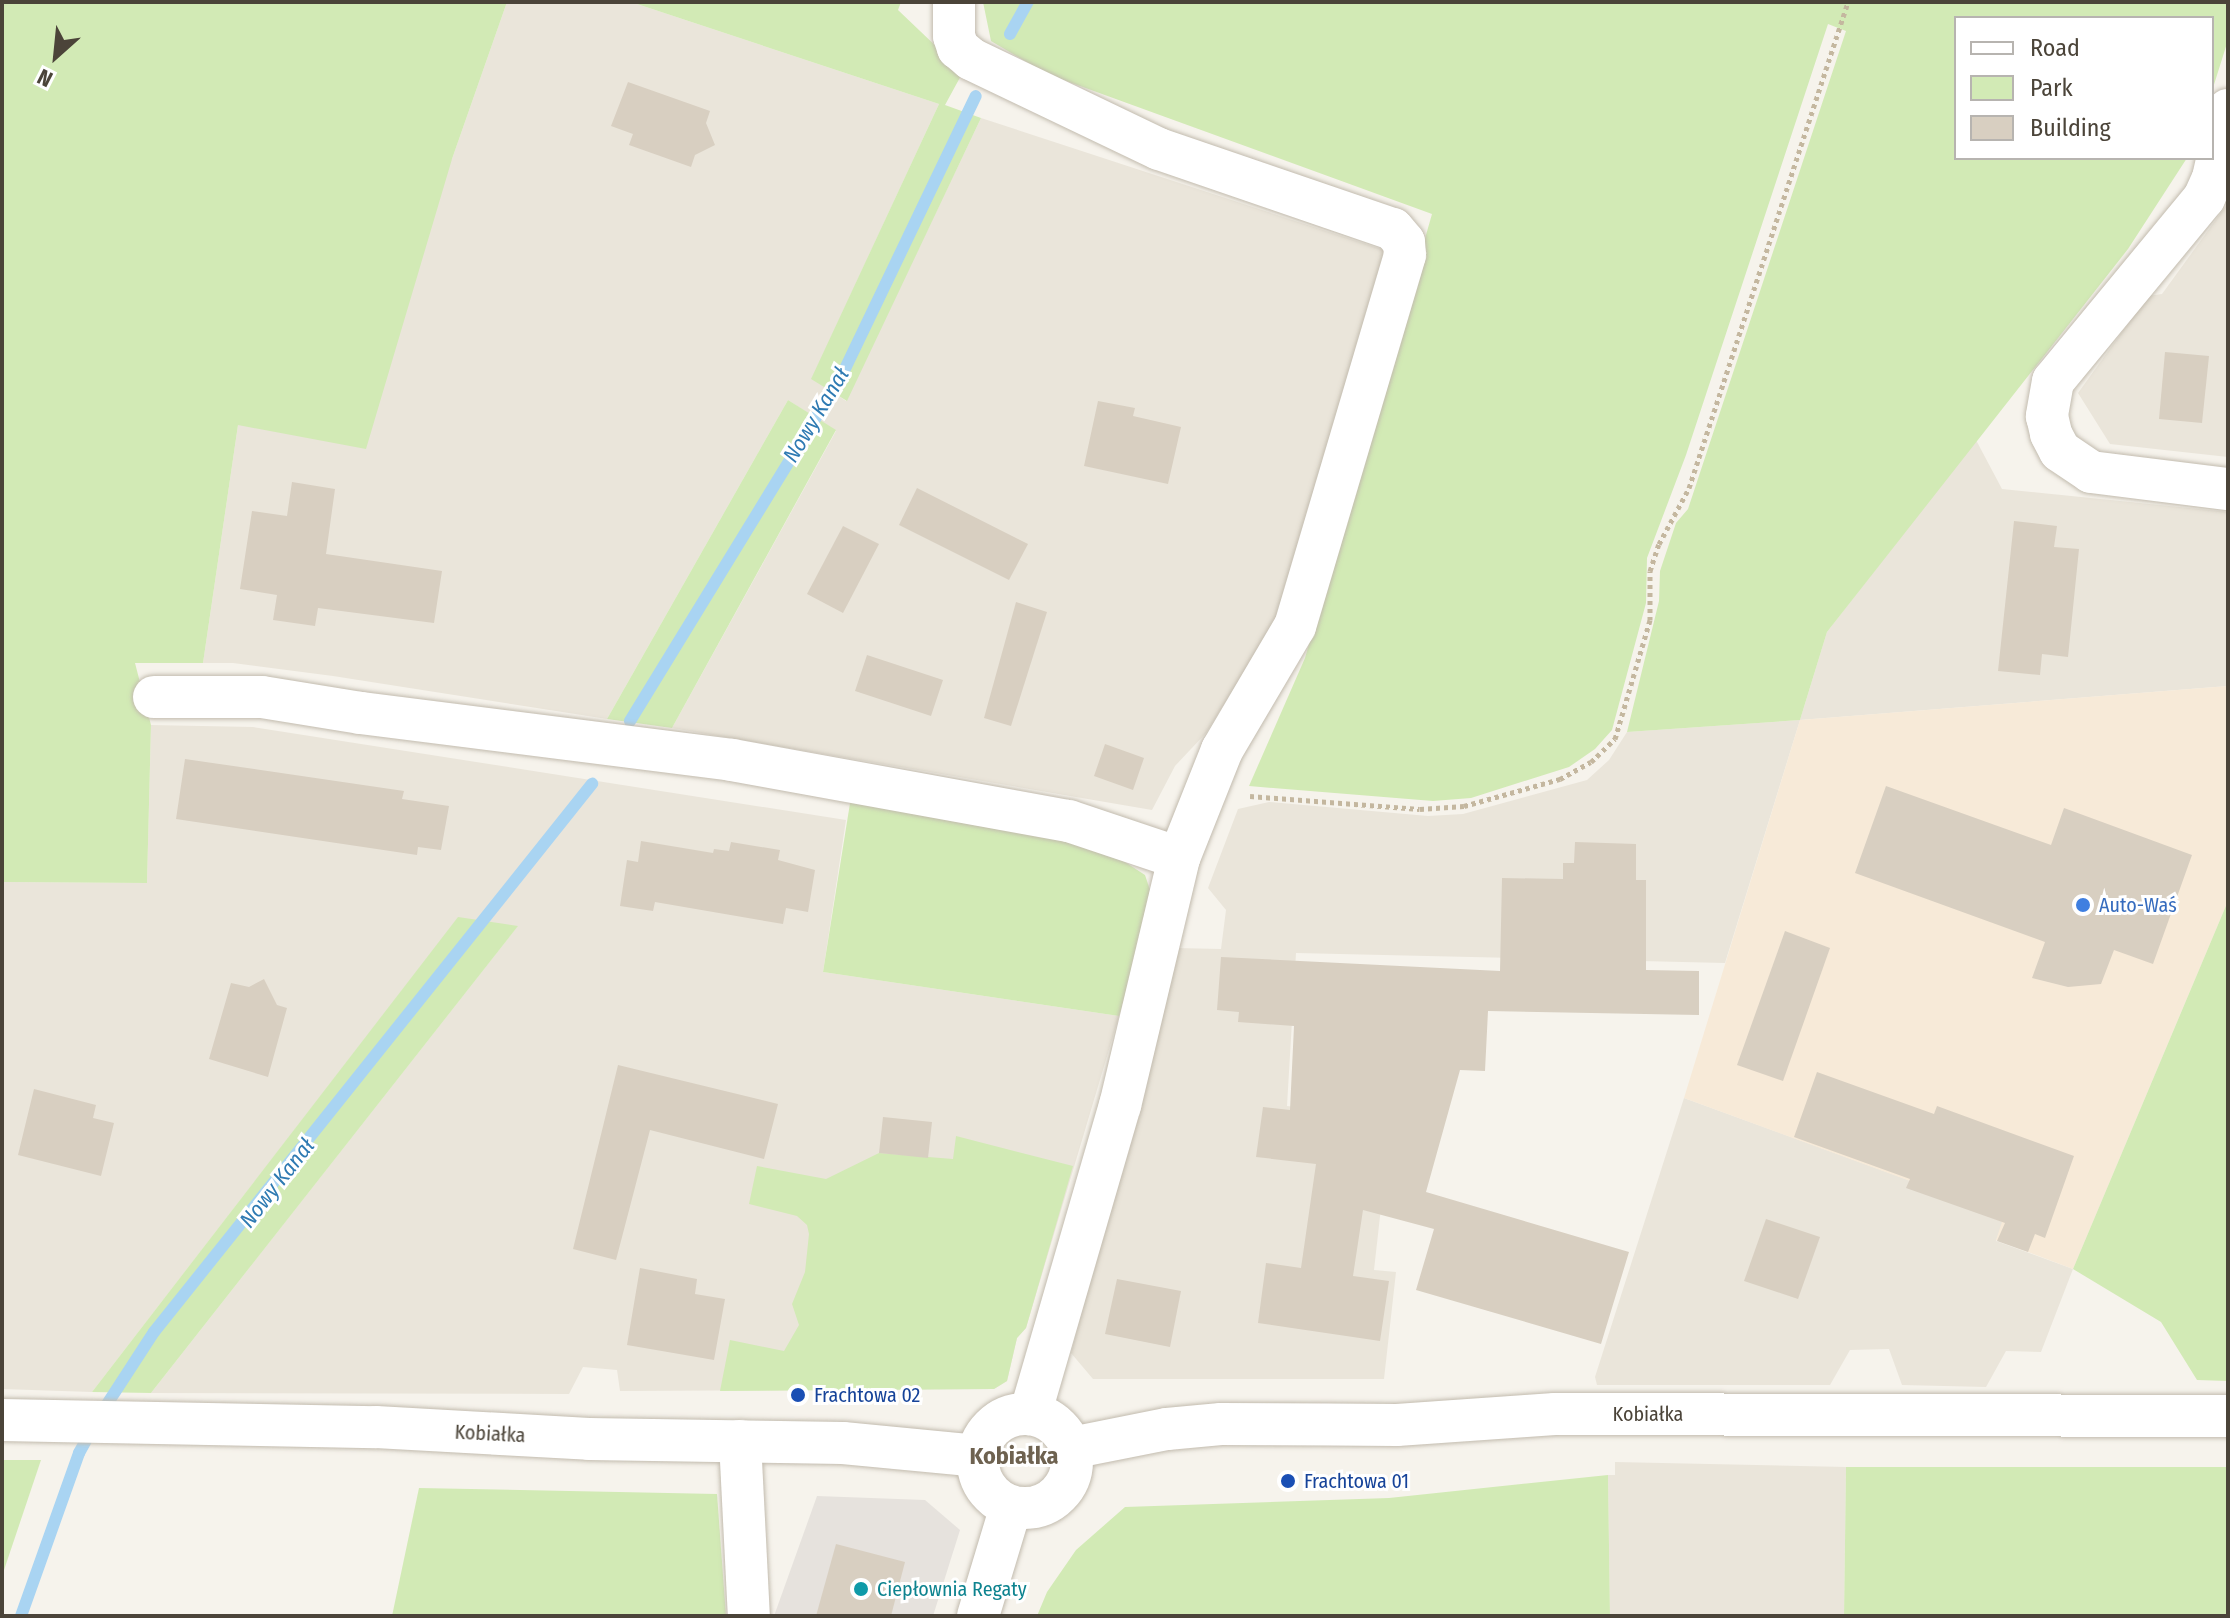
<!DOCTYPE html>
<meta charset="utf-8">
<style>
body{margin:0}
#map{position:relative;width:2230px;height:1618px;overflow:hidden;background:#f6f3ec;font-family:"Fira Sans Condensed",sans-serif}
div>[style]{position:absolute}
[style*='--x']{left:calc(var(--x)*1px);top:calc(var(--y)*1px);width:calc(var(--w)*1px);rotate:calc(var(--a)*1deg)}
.residential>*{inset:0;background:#eae5da}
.commercial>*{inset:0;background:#f7ead8}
.industrial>*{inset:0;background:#e6e2dd}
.green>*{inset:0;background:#d2eab5}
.stream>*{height:12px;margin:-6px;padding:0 6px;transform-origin:6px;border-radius:6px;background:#a9d4f2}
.building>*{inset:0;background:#d8cfc1}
.path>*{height:5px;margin-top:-2.5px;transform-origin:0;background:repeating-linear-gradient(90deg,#c4b79f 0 4px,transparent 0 8px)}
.roads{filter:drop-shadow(0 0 2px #c2bbae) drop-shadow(0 0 2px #c2bbae)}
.minor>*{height:42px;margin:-21px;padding:0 21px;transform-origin:21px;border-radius:21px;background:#fff}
.minor>.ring{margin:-21px;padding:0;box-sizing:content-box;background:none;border:42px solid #fff;border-radius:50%}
.dots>*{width:22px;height:22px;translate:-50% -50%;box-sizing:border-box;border:4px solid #fff;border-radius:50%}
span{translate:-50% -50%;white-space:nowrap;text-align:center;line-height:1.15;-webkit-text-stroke:6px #fff;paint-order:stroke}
.shop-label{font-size:20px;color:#366cbe}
.left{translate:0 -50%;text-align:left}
.transit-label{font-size:20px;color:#164399}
.street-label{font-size:20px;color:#4b4439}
.culture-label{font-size:20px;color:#0d838f}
.water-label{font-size:22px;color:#2e7ab2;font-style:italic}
.quarter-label{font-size:24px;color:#6e6250;font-weight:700}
.frame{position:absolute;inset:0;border:4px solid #4b4439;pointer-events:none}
.legend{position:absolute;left:1954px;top:16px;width:260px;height:144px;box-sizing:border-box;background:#fff;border:2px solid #b7b4b0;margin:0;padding:10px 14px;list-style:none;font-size:24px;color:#4b4439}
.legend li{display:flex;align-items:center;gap:16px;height:40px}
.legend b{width:40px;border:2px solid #b7b4b0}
.north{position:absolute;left:16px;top:16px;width:80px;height:80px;-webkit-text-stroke:6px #fff;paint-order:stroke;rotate:207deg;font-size:22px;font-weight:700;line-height:32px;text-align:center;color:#4b4439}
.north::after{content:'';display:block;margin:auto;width:28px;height:36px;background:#4b4439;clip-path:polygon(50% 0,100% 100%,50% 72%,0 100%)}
</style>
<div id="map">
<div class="residential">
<div style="clip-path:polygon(507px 2px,631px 2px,939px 104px,812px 378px,846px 401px,981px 118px,1387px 251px,1275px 623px,1206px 733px,1175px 766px,1152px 810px,672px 728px,836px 431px,788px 400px,607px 719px,333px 676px,233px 663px,203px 663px,238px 425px,452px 159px)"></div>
<div style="clip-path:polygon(2228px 203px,2228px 457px,2110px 444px,2078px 393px,2148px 296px,2162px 294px)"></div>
<div style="clip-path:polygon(1976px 440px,2002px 489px,2228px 512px,2228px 686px,1800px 720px,1725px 963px,1296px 953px,1287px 1106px,1391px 1118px,1374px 1270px,1396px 1272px,1384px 1379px,1093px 1379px,1071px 1353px,1176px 948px,1221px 949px,1226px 910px,1208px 888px,1238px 809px,1269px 802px,1428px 816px,1463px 814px,1587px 780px,1609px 760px,1627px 732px,1800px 720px,1827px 632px)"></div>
<div style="clip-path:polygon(151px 725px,253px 727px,846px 820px,823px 972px,1119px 1016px,1026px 1328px,1017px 1338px,1007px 1381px,994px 1389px,620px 1391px,617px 1370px,583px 1367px,569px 1394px,151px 1393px,517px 927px,458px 918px,92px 1392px,2px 1389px,2px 882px,147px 883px)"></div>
<div style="clip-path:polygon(1684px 1098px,1911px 1181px,2003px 1222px,1996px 1241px,2073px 1269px,2041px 1352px,2006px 1351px,1986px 1387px,1902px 1385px,1889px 1349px,1850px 1350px,1830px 1385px,1597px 1385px,1595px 1377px)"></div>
<div style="clip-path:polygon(1615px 1462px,1846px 1467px,1844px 1616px,1610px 1616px,1608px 1475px,1615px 1475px)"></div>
</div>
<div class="commercial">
<div style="clip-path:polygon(2228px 686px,2228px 901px,2073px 1269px,1996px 1240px,2002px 1222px,1910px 1181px,1684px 1098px,1800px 720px)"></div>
</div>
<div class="industrial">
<div style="clip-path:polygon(817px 1496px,925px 1500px,960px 1530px,933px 1616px,774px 1616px)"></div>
</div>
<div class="green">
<div style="clip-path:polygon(2px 2px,507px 2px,452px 159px,366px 449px,238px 425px,203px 663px,135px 663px,151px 725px,147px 883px,2px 882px)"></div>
<div style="clip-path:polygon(631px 2px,901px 2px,898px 10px,963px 72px,945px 105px,981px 118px,847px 401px,811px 379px,939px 104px)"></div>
<div style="clip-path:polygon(2228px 2px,2228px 40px,2212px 91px,2212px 18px,1956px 18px,1956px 158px,2187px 158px,2128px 249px,1827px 632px,1800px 720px,1627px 732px,1659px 601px,1660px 571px,1676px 523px,1688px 509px,1846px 31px,1828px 24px,1686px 455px,1647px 558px,1646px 603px,1612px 730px,1595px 749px,1569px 767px,1471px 798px,1433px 801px,1249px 786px,1305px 658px,1432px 214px,1047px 74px,991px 41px,983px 2px)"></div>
<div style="clip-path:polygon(788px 400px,836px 430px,672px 728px,607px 719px)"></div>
<div style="clip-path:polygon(851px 797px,1056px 833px,1108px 851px,1145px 875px,1154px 902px,1119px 1016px,823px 972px)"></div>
<div style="clip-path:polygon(2228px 901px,2228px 1381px,2197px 1380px,2161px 1322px,2073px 1269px)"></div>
<div style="clip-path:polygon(458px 917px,518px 926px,151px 1393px,92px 1392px)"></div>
<div style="clip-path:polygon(956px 1136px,1073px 1166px,1026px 1328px,1017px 1338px,1007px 1381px,994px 1389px,720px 1391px,730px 1340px,784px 1351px,799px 1325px,792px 1304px,805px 1272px,809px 1234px,807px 1225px,797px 1216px,749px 1204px,757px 1166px,826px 1179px,879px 1153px,953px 1159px)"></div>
<div style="clip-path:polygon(2px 1460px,41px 1460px,2px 1576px)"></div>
<div style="clip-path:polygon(1846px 1467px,2228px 1467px,2228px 1616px,1844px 1616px)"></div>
<div style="clip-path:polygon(1608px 1475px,1610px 1616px,1037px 1616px,1047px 1592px,1076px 1550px,1125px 1507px,1389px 1498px)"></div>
<div style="clip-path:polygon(419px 1488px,717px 1494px,726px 1616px,392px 1616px)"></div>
</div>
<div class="stream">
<div style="--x:1010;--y:34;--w:37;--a:-61"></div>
<div style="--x:630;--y:721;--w:408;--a:-58.5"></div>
<div style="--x:843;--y:373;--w:307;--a:-64.4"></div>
<div style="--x:100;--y:1415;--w:99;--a:-57"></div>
<div style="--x:154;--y:1332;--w:702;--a:-51.37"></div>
<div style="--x:21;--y:1616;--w:173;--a:-70.4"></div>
<div style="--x:79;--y:1453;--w:25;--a:-61"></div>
</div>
<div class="building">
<div style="clip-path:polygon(628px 82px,710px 111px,706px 123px,715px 145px,695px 155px,691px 167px,629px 145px,633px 134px,611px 126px)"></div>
<div style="clip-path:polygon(2165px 352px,2209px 356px,2202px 423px,2159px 419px)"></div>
<div style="clip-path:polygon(1098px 401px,1135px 408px,1133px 416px,1181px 427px,1168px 484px,1084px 466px)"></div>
<div style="clip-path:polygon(292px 482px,335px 489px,326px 554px,442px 571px,434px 623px,318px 608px,315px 626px,273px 620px,277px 595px,240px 589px,252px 511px,287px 516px)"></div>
<div style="clip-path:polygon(917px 488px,1028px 544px,1009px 580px,899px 525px)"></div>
<div style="clip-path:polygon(2014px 521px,2057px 526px,2054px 547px,2079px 549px,2068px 657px,2042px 654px,2040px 675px,1998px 671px)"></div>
<div style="clip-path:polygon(843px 526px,879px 544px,843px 613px,807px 594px)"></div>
<div style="clip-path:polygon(1016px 602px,1047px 612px,1011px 726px,984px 718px)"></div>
<div style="clip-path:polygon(867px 655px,943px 680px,931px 716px,855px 691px)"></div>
<div style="clip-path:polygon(1105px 744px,1144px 758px,1133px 790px,1094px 776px)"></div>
<div style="clip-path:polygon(185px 759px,404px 791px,402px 799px,449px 806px,441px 850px,418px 847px,417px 855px,176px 819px)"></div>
<div style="clip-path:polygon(1886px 786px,2051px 845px,2064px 808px,2192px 855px,2153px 964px,2114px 950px,2101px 984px,2068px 987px,2032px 978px,2045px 942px,1855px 873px)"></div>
<div style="clip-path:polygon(641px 841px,713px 853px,714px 849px,729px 851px,731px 842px,780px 850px,778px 860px,815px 870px,808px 912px,786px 908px,783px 924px,655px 902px,653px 911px,620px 906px,627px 860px,638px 862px)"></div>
<div style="clip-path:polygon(1575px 842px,1636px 844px,1636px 880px,1646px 880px,1646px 970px,1699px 971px,1699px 1015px,1488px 1011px,1485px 1071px,1460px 1070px,1426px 1192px,1629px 1252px,1601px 1344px,1416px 1290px,1434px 1229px,1363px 1210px,1353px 1276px,1389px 1281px,1380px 1341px,1258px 1323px,1266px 1263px,1301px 1268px,1316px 1164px,1256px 1157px,1263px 1107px,1290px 1110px,1294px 1026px,1238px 1022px,1239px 1012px,1217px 1010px,1221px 957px,1500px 971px,1502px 878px,1563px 879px,1563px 863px,1574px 863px)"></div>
<div style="clip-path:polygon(1785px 931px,1830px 948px,1783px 1081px,1737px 1065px)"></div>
<div style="clip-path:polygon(264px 979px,277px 1005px,287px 1008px,268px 1077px,209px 1059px,231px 983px,249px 987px)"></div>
<div style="clip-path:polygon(618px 1065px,778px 1104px,764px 1159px,650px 1130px,616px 1260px,573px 1249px)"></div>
<div style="clip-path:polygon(1817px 1072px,1934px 1114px,1937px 1106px,2074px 1156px,2045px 1238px,2035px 1234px,2028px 1252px,1997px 1241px,2005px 1223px,1906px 1188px,1910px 1179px,1794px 1137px)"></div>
<div style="clip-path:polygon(34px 1089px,96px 1105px,93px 1118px,114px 1123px,101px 1176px,18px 1155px)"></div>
<div style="clip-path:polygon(883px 1117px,932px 1122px,928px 1158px,879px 1153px)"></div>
<div style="clip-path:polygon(1766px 1219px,1820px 1237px,1798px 1299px,1744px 1281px)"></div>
<div style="clip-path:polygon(640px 1268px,697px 1279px,695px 1294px,725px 1299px,714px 1360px,627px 1345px)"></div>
<div style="clip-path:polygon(1117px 1279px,1181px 1291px,1170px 1347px,1105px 1334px)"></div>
<div style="clip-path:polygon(836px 1544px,905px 1562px,891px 1616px,816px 1616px)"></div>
</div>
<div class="path">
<div style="--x:1250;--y:796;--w:170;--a:4.4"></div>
<div style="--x:1420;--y:809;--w:44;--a:-3.9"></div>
<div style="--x:1464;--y:806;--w:100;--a:-15.7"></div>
<div style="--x:1560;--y:779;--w:35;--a:-29"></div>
<div style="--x:1591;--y:762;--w:33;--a:-44"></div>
<div style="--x:1615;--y:739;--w:124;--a:-73.6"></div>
<div style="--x:1650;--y:620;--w:49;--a:-90"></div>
<div style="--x:1650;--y:571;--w:28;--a:-72"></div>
<div style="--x:1659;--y:544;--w:64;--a:-61.8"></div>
<div style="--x:1689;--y:488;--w:511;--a:-71.88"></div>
</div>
<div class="roads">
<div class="minor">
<div style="--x:954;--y:2;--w:34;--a:90"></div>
<div style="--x:954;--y:36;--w:13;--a:72"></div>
<div style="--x:958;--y:48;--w:17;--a:40"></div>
<div style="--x:971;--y:59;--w:208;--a:25.6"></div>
<div style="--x:1159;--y:149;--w:247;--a:18.9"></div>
<div style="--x:1393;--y:229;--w:17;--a:50"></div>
<div style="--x:1404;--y:242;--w:13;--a:86"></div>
<div style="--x:1405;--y:255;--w:387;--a:106.5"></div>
<div style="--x:1295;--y:626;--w:144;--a:120.5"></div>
<div style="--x:1222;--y:750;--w:116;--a:111.7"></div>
<div style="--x:1179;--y:858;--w:254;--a:103.4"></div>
<div style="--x:1120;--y:1105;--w:322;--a:106.2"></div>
<div style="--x:2228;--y:110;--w:70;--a:102.4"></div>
<div style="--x:2213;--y:178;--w:22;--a:114"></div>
<div style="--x:2204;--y:198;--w:237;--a:129.5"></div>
<div style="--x:2053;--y:381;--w:36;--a:100"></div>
<div style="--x:2047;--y:416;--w:18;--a:77"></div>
<div style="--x:2051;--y:434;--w:19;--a:62"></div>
<div style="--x:2060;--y:451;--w:37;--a:34"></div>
<div style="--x:2091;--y:472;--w:138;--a:7.1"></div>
<div style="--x:154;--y:697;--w:108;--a:0"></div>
<div style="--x:262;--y:697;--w:100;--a:9.2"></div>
<div style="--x:361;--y:713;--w:374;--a:7.2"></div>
<div style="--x:732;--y:760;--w:342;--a:10.3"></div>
<div style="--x:1069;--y:821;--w:116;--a:18.6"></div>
<div class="ring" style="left:978px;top:1414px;width:52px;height:52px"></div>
<div style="--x:2;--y:1420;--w:374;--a:1.1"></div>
<div style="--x:376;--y:1427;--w:213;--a:3.2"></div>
<div style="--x:589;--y:1439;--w:254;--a:0.9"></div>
<div style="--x:843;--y:1443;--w:135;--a:5.5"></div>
<div style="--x:740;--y:1441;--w:175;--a:87.1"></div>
<div style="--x:1071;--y:1448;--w:98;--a:-11.2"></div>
<div style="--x:1167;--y:1429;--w:54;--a:-5.3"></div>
<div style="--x:1221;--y:1424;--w:176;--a:0.3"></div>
<div style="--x:1397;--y:1425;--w:158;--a:-4"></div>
<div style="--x:1555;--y:1414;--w:673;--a:0.17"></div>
<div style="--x:978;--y:1616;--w:114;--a:-73.2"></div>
</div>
</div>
<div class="dots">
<div style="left:2083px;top:905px;background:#3f7fe0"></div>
<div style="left:798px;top:1395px;background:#1a4fb4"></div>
<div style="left:1288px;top:1481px;background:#1a4fb4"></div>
<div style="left:861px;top:1589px;background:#0f9aa8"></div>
</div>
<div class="shop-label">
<span class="left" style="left:2099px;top:905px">Auto-Waś</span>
</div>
<div class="transit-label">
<span class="left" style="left:814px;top:1395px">Frachtowa 02</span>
<span class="left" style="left:1304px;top:1481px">Frachtowa 01</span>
</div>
<div class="street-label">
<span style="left:1648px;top:1414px">Kobiałka</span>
<span style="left:490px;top:1434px;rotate:3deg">Kobiałka</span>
</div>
<div class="culture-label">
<span class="left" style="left:877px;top:1589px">Ciepłownia Regaty</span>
</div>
<div class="water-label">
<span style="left:816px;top:415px;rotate:-59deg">Nowy Kanał</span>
<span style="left:277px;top:1183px;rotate:-52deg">Nowy Kanał</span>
</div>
<div class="quarter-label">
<span style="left:1014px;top:1457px">Kobiałka</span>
</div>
<div class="frame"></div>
<ul class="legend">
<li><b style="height:10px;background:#fff"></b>Road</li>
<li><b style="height:22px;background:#d2eab5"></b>Park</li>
<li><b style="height:22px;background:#d8cfc1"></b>Building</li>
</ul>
<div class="north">N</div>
</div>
